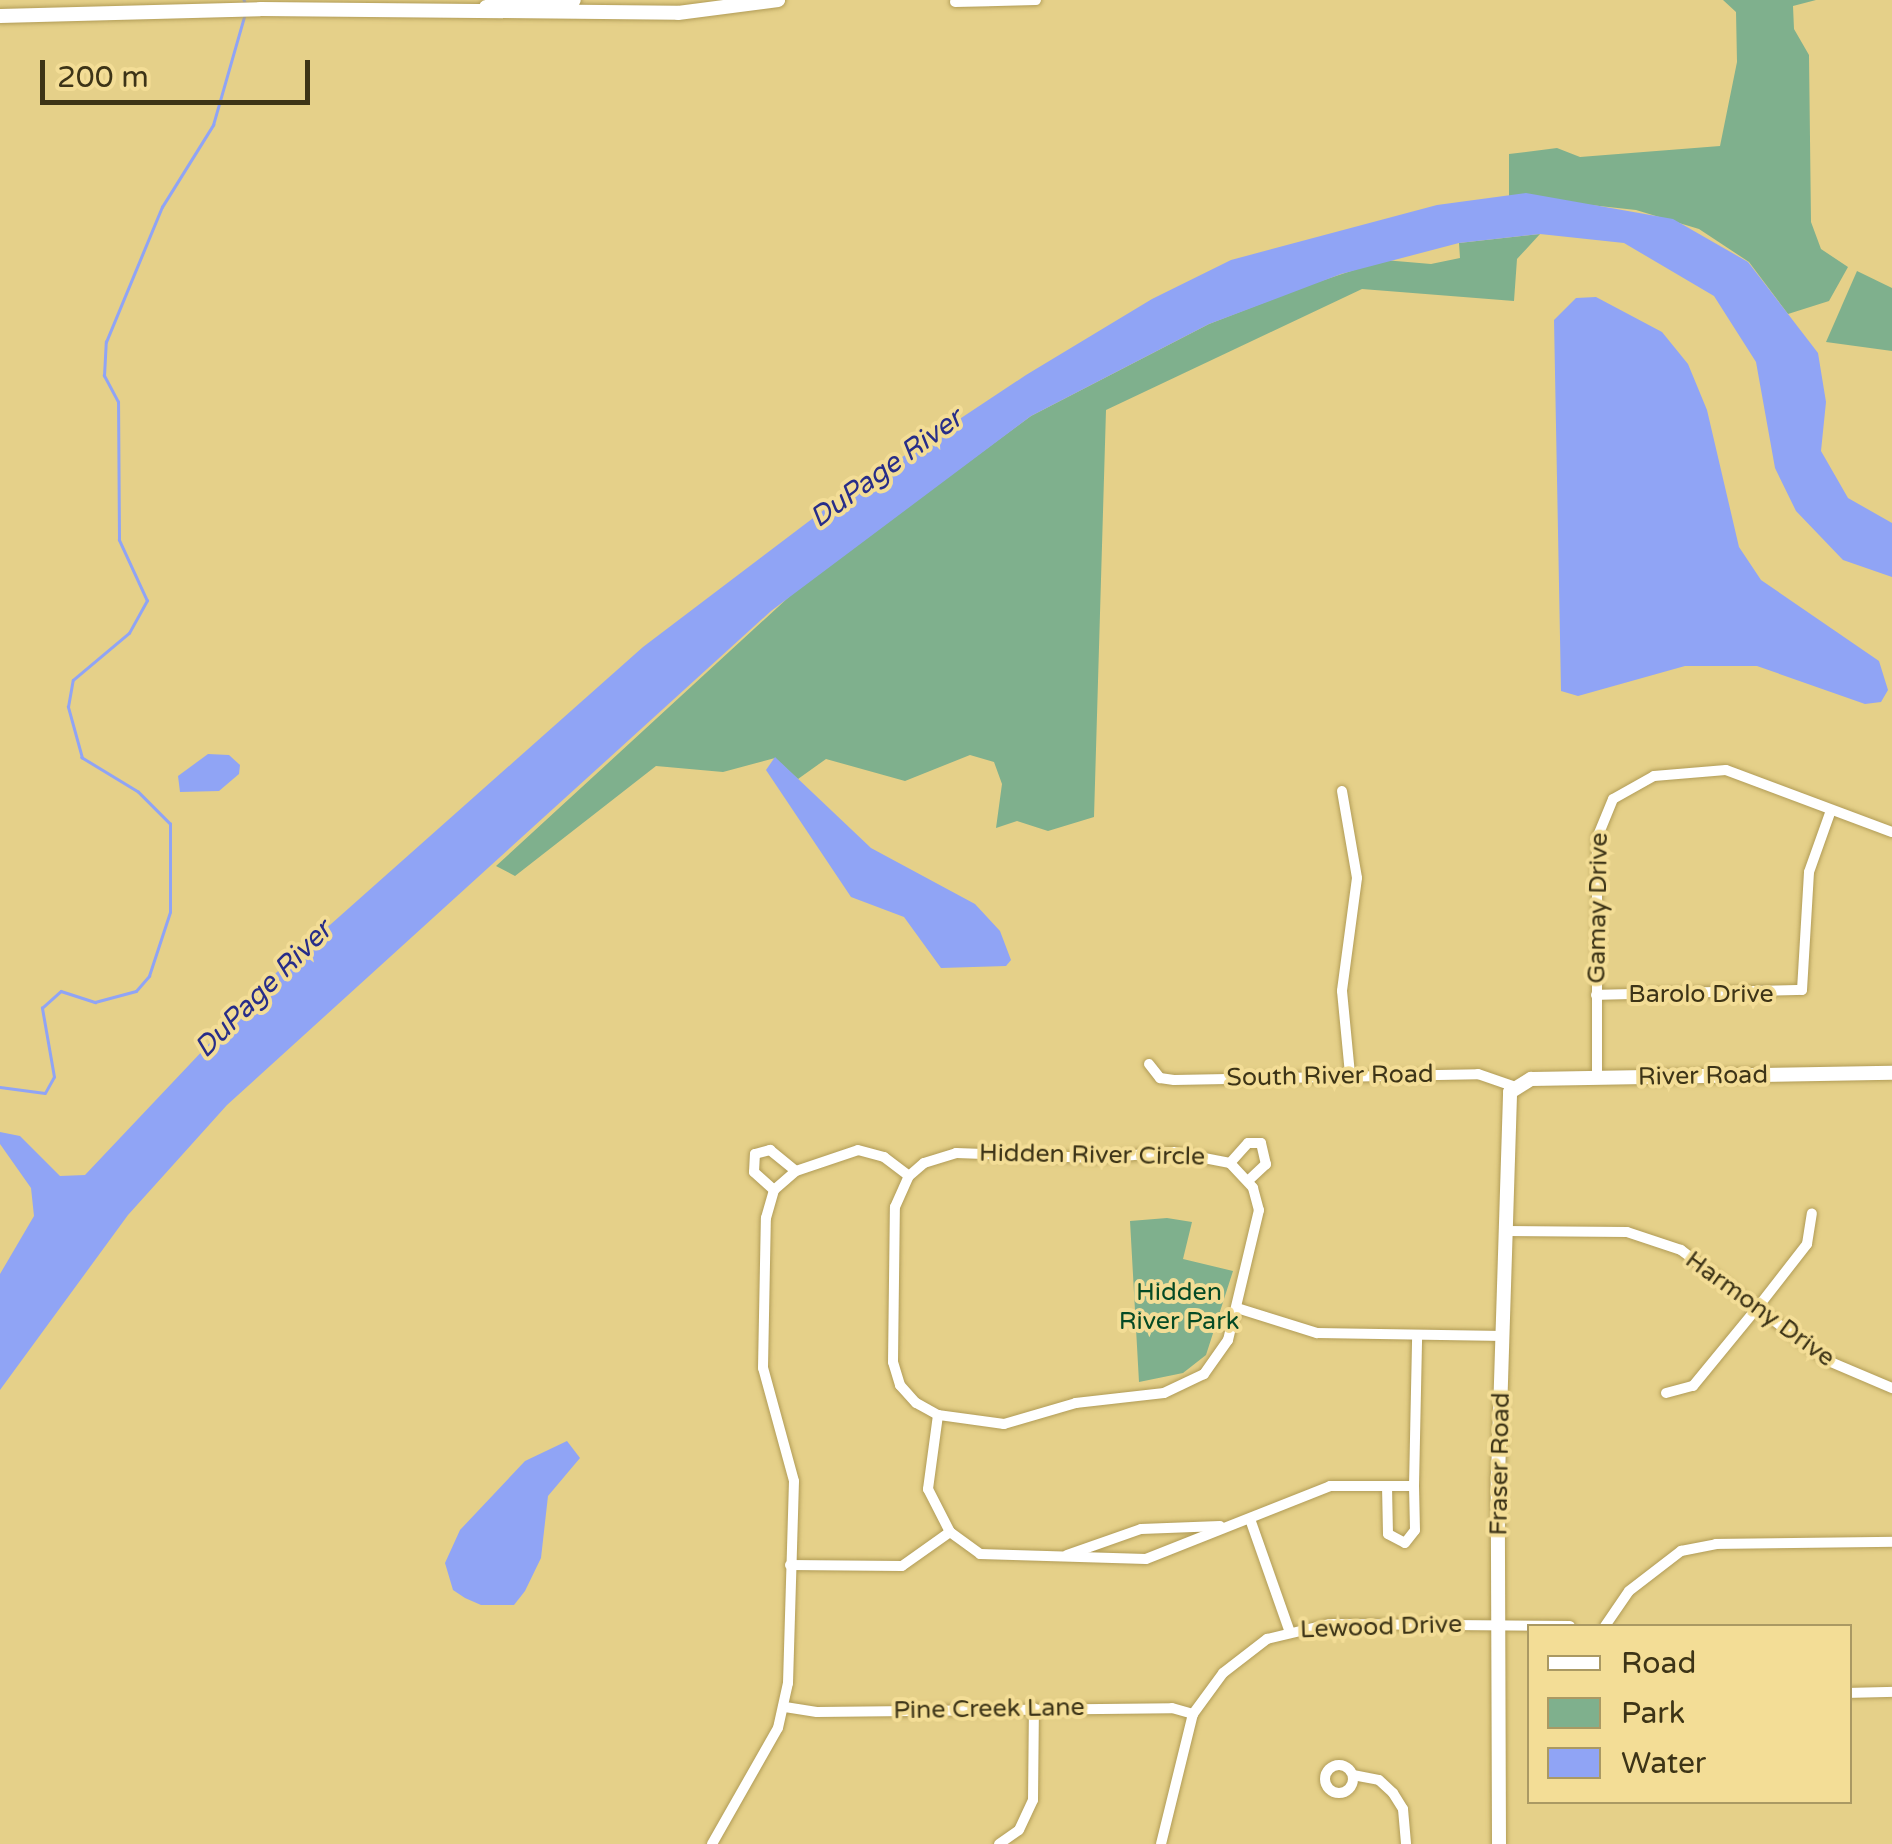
<!DOCTYPE html>
<style>
body{margin:0}
#map{position:relative;width:1892px;height:1844px;overflow:hidden;background:#e5d089;font-family:"Varela Round",sans-serif}
div>[style]{position:absolute}
[style*='--x']{left:calc(var(--x)*1px);top:calc(var(--y)*1px);width:calc(var(--w)*1px);rotate:calc(var(--a)*1deg)}
.green>*{inset:0;background:#7fb08d}
.water>*{inset:0;background:#90a4f5}
.stream>*{height:2.5px;margin:-1.25px;padding:0 1.25px;transform-origin:1.25px;border-radius:1.25px;background:#90a4f5}
.roads{filter:drop-shadow(0 0 2px #b19c57) drop-shadow(0 0 2px #b19c57)}
.street>*{height:10px;margin:-5px;padding:0 5px;transform-origin:5px;border-radius:5px;background:#fff}
.street>.ring{margin:-5px;padding:0;box-sizing:content-box;background:none;border:10px solid #fff;border-radius:50%}
.secondary>*{height:14px;margin:-7px;padding:0 7px;transform-origin:7px;border-radius:7px;background:#fff}
span{translate:-50% -50%;white-space:nowrap;text-align:center;line-height:1.15;-webkit-text-stroke:8px #f3dd96;paint-order:stroke}
.street-label{font-size:25px;color:#3d3417}
.park-label{font-size:25px;color:#044a25}
.water-label{font-size:28px;color:#272d89;font-style:italic}
.legend{position:absolute;left:1527px;top:1624px;width:325px;height:180px;box-sizing:border-box;background:#f3dd96;border:2px solid #aa9963;margin:0;padding:12px 18px;list-style:none;font-size:30px;color:#3d3417}
.legend li{display:flex;align-items:center;gap:20px;height:50px}
.legend b{width:50px;border:2px solid #aa9963}
.scale{position:absolute;left:40px;top:60px;width:270px;height:45px;box-sizing:border-box;border:5px solid #3d3417;border-top:0;padding-left:12px;font-size:30px;line-height:35px;white-space:nowrap;color:#3d3417;-webkit-text-stroke:8px #f3dd96;paint-order:stroke}
</style>
<div id="map">
<div class="green">
<div style="clip-path:polygon(1723px 0,1816px 0,1793px 6px,1794px 29px,1809px 55px,1811px 222px,1821px 249px,1848px 267px,1829px 301px,1788px 314px,1749px 262px,1699px 229px,1636px 210px,1509px 196px,1509px 154px,1557px 148px,1580px 157px,1720px 146px,1737px 62px,1736px 12px)"></div>
<div style="clip-path:polygon(1540px 234px,1517px 259px,1514px 301px,1362px 289px,1106px 410px,1094px 817px,1048px 831px,1017px 821px,996px 828px,1002px 784px,994px 762px,970px 755px,905px 781px,826px 759px,798px 779px,775px 758px,723px 772px,656px 766px,515px 876px,496px 866px,803px 584px,1031px 416px,1209px 324px,1312px 284px,1384px 260px,1431px 264px,1460px 258px,1459px 243px)"></div>
<div style="clip-path:polygon(1857px 271px,1892px 288px,1892px 351px,1826px 342px)"></div>
<div style="clip-path:polygon(1167px 1218px,1192px 1222px,1183px 1259px,1233px 1271px,1206px 1355px,1183px 1373px,1139px 1382px,1130px 1221px)"></div>
</div>
<div class="water">
<div style="clip-path:polygon(1526px 193px,1673px 219px,1748px 262px,1818px 353px,1826px 402px,1821px 451px,1848px 498px,1892px 523px,1892px 577px,1843px 560px,1796px 511px,1775px 468px,1756px 362px,1714px 296px,1624px 243px,1540px 234px,1459px 243px,1341px 274px,1209px 324px,1031px 416px,771px 611px,227px 1105px,128px 1215px,0 1390px,0 1274px,34px 1216px,31px 1188px,0 1144px,0 1132px,20px 1136px,60px 1176px,85px 1175px,277px 972px,643px 647px,833px 503px,1026px 375px,1152px 299px,1231px 260px,1437px 205px)"></div>
<div style="clip-path:polygon(1596px 297px,1662px 332px,1688px 364px,1707px 410px,1739px 547px,1761px 580px,1879px 661px,1888px 690px,1881px 702px,1865px 704px,1757px 666px,1685px 666px,1578px 696px,1561px 691px,1554px 320px,1576px 298px)"></div>
<div style="clip-path:polygon(208px 754px,229px 755px,240px 765px,239px 774px,219px 791px,180px 792px,178px 776px)"></div>
<div style="clip-path:polygon(775px 757px,871px 848px,975px 904px,1000px 931px,1011px 960px,1006px 966px,941px 968px,904px 917px,851px 897px,766px 770px)"></div>
<div style="clip-path:polygon(567px 1441px,580px 1458px,548px 1496px,541px 1558px,525px 1591px,514px 1605px,481px 1605px,465px 1598px,453px 1590px,445px 1563px,460px 1530px,525px 1461px)"></div>
</div>
<div class="stream">
<div style="--x:244;--y:0;--w:2;--a:63"></div>
<div style="--x:0;--y:1087;--w:45;--a:7.6"></div>
<div style="--x:45;--y:1093;--w:18;--a:-61"></div>
<div style="--x:54;--y:1077;--w:70;--a:-99.9"></div>
<div style="--x:42;--y:1008;--w:25;--a:-42"></div>
<div style="--x:61;--y:991;--w:36;--a:18"></div>
<div style="--x:95;--y:1002;--w:42;--a:-15"></div>
<div style="--x:136;--y:991;--w:20;--a:-49"></div>
<div style="--x:149;--y:976;--w:67;--a:-71.8"></div>
<div style="--x:170;--y:912;--w:88;--a:-90"></div>
<div style="--x:170;--y:824;--w:45;--a:-135"></div>
<div style="--x:138;--y:792;--w:66;--a:-148.7"></div>
<div style="--x:82;--y:758;--w:53;--a:-105.4"></div>
<div style="--x:68;--y:707;--w:27;--a:-80"></div>
<div style="--x:73;--y:680;--w:73;--a:-40"></div>
<div style="--x:129;--y:633;--w:37;--a:-61"></div>
<div style="--x:147;--y:601;--w:67;--a:-114.7"></div>
<div style="--x:119;--y:540;--w:138;--a:-90.4"></div>
<div style="--x:118;--y:402;--w:30;--a:-118"></div>
<div style="--x:104;--y:376;--w:34;--a:-87"></div>
<div style="--x:106;--y:342;--w:146;--a:-67.5"></div>
<div style="--x:162;--y:207;--w:97;--a:-58.1"></div>
<div style="--x:213;--y:125;--w:112;--a:-74"></div>
</div>
<div class="roads">
<div class="street">
<div style="--x:955;--y:2;--w:81;--a:-1.4"></div>
<div style="--x:1342;--y:791;--w:88;--a:80.2"></div>
<div style="--x:1357;--y:878;--w:114;--a:97.6"></div>
<div style="--x:1342;--y:991;--w:83;--a:84.5"></div>
<div style="--x:1596;--y:995;--w:206;--a:-1.4"></div>
<div style="--x:1802;--y:990;--w:118;--a:-86.6"></div>
<div style="--x:1809;--y:872;--w:63;--a:-70.4"></div>
<div style="--x:1149;--y:1064;--w:18;--a:52"></div>
<div style="--x:1160;--y:1078;--w:14;--a:8"></div>
<div style="--x:1174;--y:1080;--w:304;--a:-1.1"></div>
<div style="--x:1478;--y:1074;--w:39;--a:19"></div>
<div style="--x:1597;--y:1078;--w:240;--a:-90"></div>
<div style="--x:1597;--y:838;--w:42;--a:-67.7"></div>
<div style="--x:1613;--y:799;--w:47;--a:-29.3"></div>
<div style="--x:1654;--y:776;--w:72;--a:-4.8"></div>
<div style="--x:1726;--y:770;--w:177;--a:20.5"></div>
<div style="--x:1173;--y:1152;--w:58;--a:10.9"></div>
<div style="--x:1230;--y:1163;--w:34;--a:47"></div>
<div style="--x:1253;--y:1188;--w:23;--a:75"></div>
<div style="--x:1259;--y:1210;--w:134;--a:103.4"></div>
<div style="--x:1228;--y:1340;--w:42;--a:125.2"></div>
<div style="--x:1204;--y:1374;--w:44;--a:154.6"></div>
<div style="--x:1164;--y:1393;--w:89;--a:173.5"></div>
<div style="--x:1076;--y:1403;--w:75;--a:163.7"></div>
<div style="--x:1004;--y:1424;--w:67;--a:-172.2"></div>
<div style="--x:938;--y:1415;--w:25;--a:-151"></div>
<div style="--x:916;--y:1403;--w:24;--a:-132"></div>
<div style="--x:900;--y:1385;--w:24;--a:-107"></div>
<div style="--x:893;--y:1362;--w:155;--a:-89.3"></div>
<div style="--x:895;--y:1207;--w:34;--a:-66"></div>
<div style="--x:909;--y:1176;--w:20;--a:-41"></div>
<div style="--x:924;--y:1163;--w:34;--a:-17"></div>
<div style="--x:956;--y:1153;--w:140;--a:2"></div>
<div style="--x:1096;--y:1158;--w:77;--a:-4.5"></div>
<div style="--x:1230;--y:1163;--w:27;--a:-48"></div>
<div style="--x:1248;--y:1143;--w:13;--a:0"></div>
<div style="--x:1261;--y:1143;--w:22;--a:77"></div>
<div style="--x:1266;--y:1164;--w:25;--a:137"></div>
<div style="--x:774;--y:1190;--w:27;--a:-138"></div>
<div style="--x:754;--y:1172;--w:18;--a:-87"></div>
<div style="--x:755;--y:1154;--w:16;--a:-15"></div>
<div style="--x:770;--y:1150;--w:33;--a:39"></div>
<div style="--x:1506;--y:1231;--w:121;--a:0.5"></div>
<div style="--x:1627;--y:1232;--w:57;--a:18.4"></div>
<div style="--x:1681;--y:1250;--w:182;--a:37.2"></div>
<div style="--x:1826;--y:1360;--w:72;--a:23"></div>
<div style="--x:1237;--y:1308;--w:84;--a:17.4"></div>
<div style="--x:1317;--y:1333;--w:187;--a:0.9"></div>
<div style="--x:1666;--y:1393;--w:28;--a:-15"></div>
<div style="--x:1693;--y:1386;--w:102;--a:-50.6"></div>
<div style="--x:1758;--y:1307;--w:80;--a:-52.1"></div>
<div style="--x:1807;--y:1244;--w:31;--a:-81"></div>
<div style="--x:938;--y:1415;--w:75;--a:97.7"></div>
<div style="--x:928;--y:1489;--w:48;--a:62.9"></div>
<div style="--x:950;--y:1532;--w:37;--a:36"></div>
<div style="--x:980;--y:1554;--w:166;--a:1.7"></div>
<div style="--x:1146;--y:1559;--w:198;--a:-21.6"></div>
<div style="--x:1330;--y:1486;--w:84;--a:0"></div>
<div style="--x:1414;--y:1486;--w:149;--a:-88.8"></div>
<div style="--x:1387;--y:1486;--w:48;--a:88.8"></div>
<div style="--x:1388;--y:1534;--w:19;--a:28"></div>
<div style="--x:1405;--y:1543;--w:16;--a:-52"></div>
<div style="--x:1415;--y:1530;--w:44;--a:-91.3"></div>
<div style="--x:1250;--y:1519;--w:118;--a:70.6"></div>
<div style="--x:1067;--y:1555;--w:78;--a:-19.4"></div>
<div style="--x:1141;--y:1529;--w:79;--a:-2.2"></div>
<div style="--x:790;--y:1565;--w:112;--a:0.5"></div>
<div style="--x:902;--y:1566;--w:59;--a:-35.3"></div>
<div style="--x:1605;--y:1626;--w:42;--a:-55.6"></div>
<div style="--x:1629;--y:1591;--w:66;--a:-37.6"></div>
<div style="--x:1681;--y:1551;--w:36;--a:-11"></div>
<div style="--x:1716;--y:1544;--w:176;--a:-0.7"></div>
<div style="--x:1850;--y:1693;--w:42;--a:-1.4"></div>
<div style="--x:785;--y:1707;--w:32;--a:9"></div>
<div style="--x:817;--y:1712;--w:355;--a:-0.6"></div>
<div style="--x:1172;--y:1708;--w:22;--a:16"></div>
<div class="ring" style="left:1325px;top:1765px;width:18px;height:18px"></div>
<div style="--x:1353;--y:1775;--w:26;--a:11"></div>
<div style="--x:1379;--y:1780;--w:19;--a:43"></div>
<div style="--x:1393;--y:1793;--w:19;--a:58"></div>
<div style="--x:1403;--y:1809;--w:35;--a:85"></div>
<div style="--x:712;--y:1844;--w:133;--a:-60.4"></div>
<div style="--x:778;--y:1728;--w:46;--a:-77.5"></div>
<div style="--x:788;--y:1683;--w:202;--a:-88.3"></div>
<div style="--x:794;--y:1481;--w:117;--a:-105.3"></div>
<div style="--x:763;--y:1368;--w:150;--a:-88.9"></div>
<div style="--x:766;--y:1218;--w:29;--a:-74"></div>
<div style="--x:774;--y:1190;--w:29;--a:-41"></div>
<div style="--x:796;--y:1171;--w:65;--a:-18.7"></div>
<div style="--x:858;--y:1150;--w:27;--a:15"></div>
<div style="--x:884;--y:1157;--w:31;--a:37"></div>
<div style="--x:999;--y:1844;--w:24;--a:-35"></div>
<div style="--x:1019;--y:1830;--w:33;--a:-65"></div>
<div style="--x:1033;--y:1800;--w:92;--a:-89.4"></div>
<div style="--x:1161;--y:1844;--w:134;--a:-76.2"></div>
<div style="--x:1193;--y:1714;--w:51;--a:-53.8"></div>
<div style="--x:1223;--y:1673;--w:56;--a:-37.7"></div>
<div style="--x:1267;--y:1639;--w:65;--a:-13.4"></div>
<div style="--x:1330;--y:1624;--w:240;--a:0.5"></div>
</div>
<div class="secondary">
<div style="--x:486;--y:7;--w:88;--a:-4.5"></div>
<div style="--x:0;--y:16;--w:260;--a:-1.5"></div>
<div style="--x:260;--y:9;--w:418;--a:0.5"></div>
<div style="--x:678;--y:13;--w:101;--a:-7.4"></div>
<div style="--x:1499;--y:1844;--w:367;--a:-90.2"></div>
<div style="--x:1498;--y:1477;--w:385;--a:-88.2"></div>
<div style="--x:1510;--y:1092;--w:25;--a:-32"></div>
<div style="--x:1531;--y:1079;--w:361;--a:-1"></div>
</div>
</div>
<div class="street-label">
<span style="left:1598px;top:908px;rotate:-89deg">Gamay Drive</span>
<span style="left:1701px;top:994px">Barolo Drive</span>
<span style="left:1330px;top:1076px;rotate:-1deg">South River Road</span>
<span style="left:1703px;top:1076px;rotate:-1deg">River Road</span>
<span style="left:1092px;top:1155px;rotate:1deg">Hidden River Circle</span>
<span style="left:1760px;top:1309px;rotate:36deg">Harmony Drive</span>
<span style="left:1500px;top:1464px;rotate:-89deg">Fraser Road</span>
<span style="left:1381px;top:1627px;rotate:-2deg">Lewood Drive</span>
<span style="left:989px;top:1709px;rotate:-1deg">Pine Creek Lane</span>
</div>
<div class="park-label">
<span style="left:1179px;top:1307px">Hidden<br>River Park</span>
</div>
<div class="water-label">
<span style="left:886px;top:468px;rotate:-36deg">DuPage River</span>
<span style="left:263px;top:989px;rotate:-45deg">DuPage River</span>
</div>
<ul class="legend">
<li><b style="height:12px;background:#fff"></b>Road</li>
<li><b style="height:28px;background:#7fb08d"></b>Park</li>
<li><b style="height:28px;background:#90a4f5"></b>Water</li>
</ul>
<div class="scale">200 m</div>
</div>
